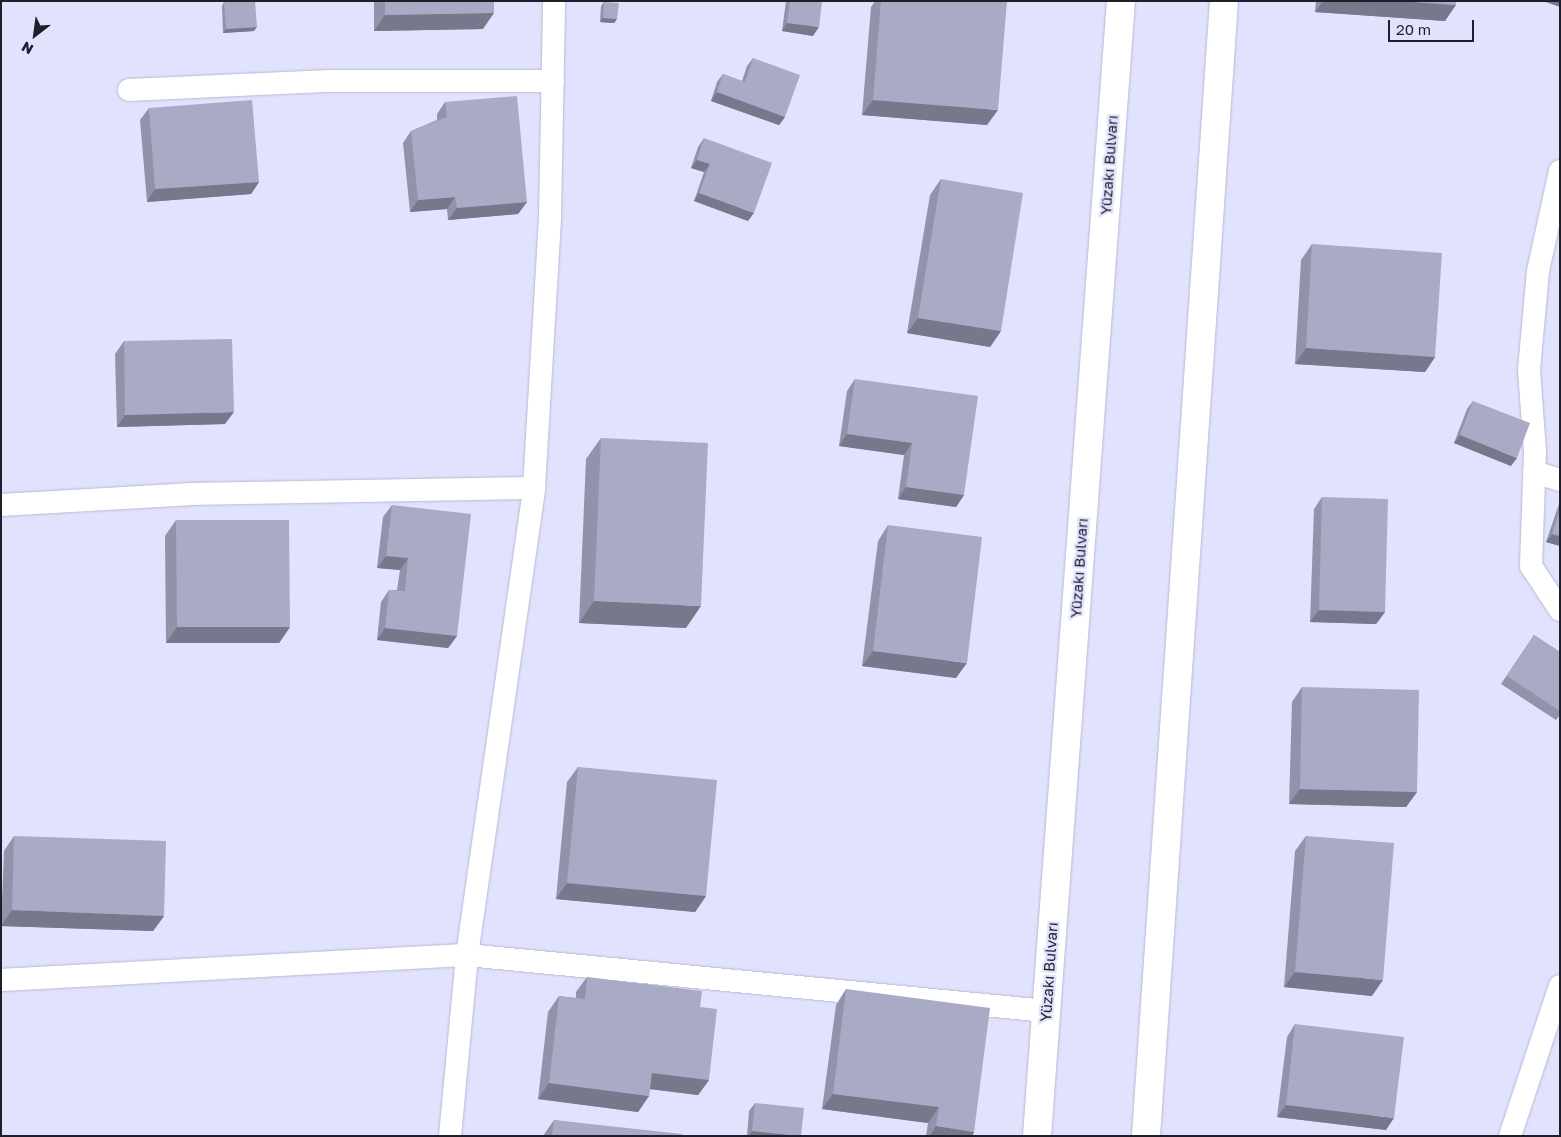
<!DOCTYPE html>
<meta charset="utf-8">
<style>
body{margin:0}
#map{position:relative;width:1561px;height:1137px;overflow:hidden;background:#e0e2fe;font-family:"Golos Text",sans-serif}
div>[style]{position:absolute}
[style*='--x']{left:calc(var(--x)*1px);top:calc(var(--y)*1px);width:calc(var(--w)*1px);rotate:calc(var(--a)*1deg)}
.roads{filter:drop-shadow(0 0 1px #b8bad5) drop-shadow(0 0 1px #b8bad5)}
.minor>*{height:22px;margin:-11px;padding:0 11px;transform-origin:11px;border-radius:11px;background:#fff}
.secondary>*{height:28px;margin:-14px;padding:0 14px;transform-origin:14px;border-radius:14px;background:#fff}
.wall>*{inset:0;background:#9193aa}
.shaded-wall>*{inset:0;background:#76788b}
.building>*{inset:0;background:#a9abc6}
span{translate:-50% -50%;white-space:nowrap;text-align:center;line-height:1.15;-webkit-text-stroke:4.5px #e0e2fe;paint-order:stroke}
.street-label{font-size:15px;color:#1e1f29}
.frame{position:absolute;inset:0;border:2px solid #1e1f29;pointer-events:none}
.north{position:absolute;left:10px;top:10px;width:50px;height:50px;-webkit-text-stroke:4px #e0e2fe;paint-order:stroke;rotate:210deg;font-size:14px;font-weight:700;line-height:20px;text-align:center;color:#1e1f29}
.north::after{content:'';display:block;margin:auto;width:18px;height:22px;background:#1e1f29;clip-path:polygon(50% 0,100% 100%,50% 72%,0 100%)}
.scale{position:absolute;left:1388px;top:20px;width:86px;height:22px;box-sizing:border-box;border:2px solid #1e1f29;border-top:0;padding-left:6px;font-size:15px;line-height:18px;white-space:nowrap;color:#1e1f29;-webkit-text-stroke:4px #e0e2fe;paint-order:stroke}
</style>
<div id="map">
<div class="roads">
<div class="minor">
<div style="--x:129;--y:90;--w:201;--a:-2.6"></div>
<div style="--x:330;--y:81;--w:223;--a:0"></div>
<div style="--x:1560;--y:171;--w:102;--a:102.4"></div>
<div style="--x:1538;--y:271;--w:99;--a:95.2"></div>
<div style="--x:1529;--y:370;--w:82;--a:85.8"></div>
<div style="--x:1535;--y:452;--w:114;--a:92"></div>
<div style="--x:1531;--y:566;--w:53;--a:56.6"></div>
<div style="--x:1534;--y:472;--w:27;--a:17"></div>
<div style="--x:1;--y:505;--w:188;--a:-3.3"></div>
<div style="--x:189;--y:494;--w:345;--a:-1"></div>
<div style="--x:1;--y:980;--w:467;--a:-3.1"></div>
<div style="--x:467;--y:955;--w:582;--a:5.52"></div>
<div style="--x:450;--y:1136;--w:182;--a:-84.6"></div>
<div style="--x:467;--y:955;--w:472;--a:-81.8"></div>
<div style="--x:534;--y:488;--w:272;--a:-86.6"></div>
<div style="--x:550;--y:216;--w:215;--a:-88.9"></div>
<div style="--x:1510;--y:1136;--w:158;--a:-71.6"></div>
</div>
<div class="secondary">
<div style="--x:1037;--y:1136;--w:1138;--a:-85.77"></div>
<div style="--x:1146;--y:1136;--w:1138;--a:-86.07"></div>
</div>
</div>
<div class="wall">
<div style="clip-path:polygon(374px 1px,494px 1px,483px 29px,374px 31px)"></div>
<div style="clip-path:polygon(786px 1px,822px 1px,813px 36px,782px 31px)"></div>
<div style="clip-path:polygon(875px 1px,1007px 1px,987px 125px,862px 115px,871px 7px)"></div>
<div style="clip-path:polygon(1316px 1px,1456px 1px,1445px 21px,1315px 12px)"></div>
<div style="clip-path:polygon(224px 2px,254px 31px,223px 33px,222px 6px)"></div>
<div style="clip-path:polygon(604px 2px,617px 19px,614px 23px,600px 22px,601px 6px)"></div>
<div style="clip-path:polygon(753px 58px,785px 117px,779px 125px,711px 101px,717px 82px,723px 74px,742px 81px,747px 66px)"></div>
<div style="clip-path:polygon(445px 102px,527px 202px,518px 214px,448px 220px,447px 209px,410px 212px,403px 143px,411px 131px,437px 120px,437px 114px)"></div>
<div style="clip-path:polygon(149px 108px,259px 182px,251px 194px,147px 202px,140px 120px)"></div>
<div style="clip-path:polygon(704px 138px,748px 221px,694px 201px,704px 172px,691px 168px,698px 147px)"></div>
<div style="clip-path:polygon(941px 179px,1001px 331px,990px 347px,907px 333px,930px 195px)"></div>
<div style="clip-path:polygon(1312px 244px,1435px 357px,1425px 372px,1295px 364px,1301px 260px)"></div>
<div style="clip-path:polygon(124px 341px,225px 424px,117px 427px,115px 354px)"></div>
<div style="clip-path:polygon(855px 379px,964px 495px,956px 507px,898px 499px,904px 455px,839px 446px,847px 391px)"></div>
<div style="clip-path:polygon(1473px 401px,1511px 466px,1454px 443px,1467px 409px)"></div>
<div style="clip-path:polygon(601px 438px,686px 628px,579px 623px,586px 459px)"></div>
<div style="clip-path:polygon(1322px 497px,1385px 612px,1376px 624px,1310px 622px,1314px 509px)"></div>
<div style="clip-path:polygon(1560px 501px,1560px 546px,1546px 542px)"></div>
<div style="clip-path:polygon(392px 505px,457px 636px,448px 648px,377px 640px,381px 602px,389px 590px,397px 590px,400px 570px,377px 568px,383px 517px)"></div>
<div style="clip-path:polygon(176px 520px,290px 627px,279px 643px,166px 643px,165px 536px)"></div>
<div style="clip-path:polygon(888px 525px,956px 678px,862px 666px,878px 541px)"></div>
<div style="clip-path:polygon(1534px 635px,1560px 652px,1560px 715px,1556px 720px,1501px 684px)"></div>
<div style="clip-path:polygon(1302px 687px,1417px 792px,1406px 807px,1289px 804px,1292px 702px)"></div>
<div style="clip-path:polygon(578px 767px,706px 896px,695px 912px,556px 899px,567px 782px)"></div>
<div style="clip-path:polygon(14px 836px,164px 916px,153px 931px,1px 926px,4px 851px)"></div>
<div style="clip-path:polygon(1306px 836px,1372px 996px,1284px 987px,1295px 851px)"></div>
<div style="clip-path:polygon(587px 977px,700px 1007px,709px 1080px,698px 1095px,650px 1089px,649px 1096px,638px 1112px,538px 1099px,548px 1012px,559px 996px,576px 998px,576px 992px)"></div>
<div style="clip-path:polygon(846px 989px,974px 1132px,972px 1136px,926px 1136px,928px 1123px,822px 1109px,836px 1005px)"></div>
<div style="clip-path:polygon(1295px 1024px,1386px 1130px,1277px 1117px,1287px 1037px)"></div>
<div style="clip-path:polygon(755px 1103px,801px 1136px,747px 1136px,749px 1111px)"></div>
<div style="clip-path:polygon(554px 1120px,681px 1136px,543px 1136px)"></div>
</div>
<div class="shaded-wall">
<div style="clip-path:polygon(1323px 1px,1398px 1px,1456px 5px,1445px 21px,1315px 12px)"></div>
<div style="clip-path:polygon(1543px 1px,1560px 1px,1560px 7px)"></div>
<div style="clip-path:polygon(494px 13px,483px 29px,374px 31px,385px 15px)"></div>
<div style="clip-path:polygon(603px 18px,617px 19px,614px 23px,600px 22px)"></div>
<div style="clip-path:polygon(787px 23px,819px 27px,813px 36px,782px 31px)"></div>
<div style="clip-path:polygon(257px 27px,254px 31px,223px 33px,226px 29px)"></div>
<div style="clip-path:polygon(717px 92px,785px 117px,779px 125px,711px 101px)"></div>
<div style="clip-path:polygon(873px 100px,998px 110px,987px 125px,862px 115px)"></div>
<div style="clip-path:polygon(697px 160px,710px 164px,704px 172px,691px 168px)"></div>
<div style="clip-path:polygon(259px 182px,251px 194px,147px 202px,155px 189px)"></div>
<div style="clip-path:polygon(699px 193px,754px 213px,748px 221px,694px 201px)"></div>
<div style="clip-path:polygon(455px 197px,447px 209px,410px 212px,418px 200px)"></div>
<div style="clip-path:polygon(527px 202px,518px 214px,448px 220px,457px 208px)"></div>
<div style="clip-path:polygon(918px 318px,1001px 331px,990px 347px,907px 333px)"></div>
<div style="clip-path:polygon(1306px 348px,1435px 357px,1425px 372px,1295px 364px)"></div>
<div style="clip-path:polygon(234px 412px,225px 424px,117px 427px,125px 415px)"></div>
<div style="clip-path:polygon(847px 434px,912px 443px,904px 455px,839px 446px)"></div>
<div style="clip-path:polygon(1460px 435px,1517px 458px,1511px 466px,1454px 443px)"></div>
<div style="clip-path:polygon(906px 487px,964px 495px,956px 507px,898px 499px)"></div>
<div style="clip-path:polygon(1552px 534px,1560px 536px,1560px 546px,1546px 542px)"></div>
<div style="clip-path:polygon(386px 556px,408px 558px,400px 570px,377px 568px)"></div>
<div style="clip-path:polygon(594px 601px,701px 606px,686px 628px,579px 623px)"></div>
<div style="clip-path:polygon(1319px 610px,1385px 612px,1376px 624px,1310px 622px)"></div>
<div style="clip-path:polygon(177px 627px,290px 627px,279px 643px,166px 643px)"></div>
<div style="clip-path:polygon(385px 628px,457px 636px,448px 648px,377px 640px)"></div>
<div style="clip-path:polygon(873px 651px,967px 663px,956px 678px,862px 666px)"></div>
<div style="clip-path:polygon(1300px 789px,1417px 792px,1406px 807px,1289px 804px)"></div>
<div style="clip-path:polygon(567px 883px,706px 896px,695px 912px,556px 899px)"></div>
<div style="clip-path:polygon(12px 910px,164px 916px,153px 931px,1px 926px)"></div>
<div style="clip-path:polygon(1295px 972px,1383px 980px,1372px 996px,1284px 987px)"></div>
<div style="clip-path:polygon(652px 1073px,709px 1080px,698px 1095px,641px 1088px)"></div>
<div style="clip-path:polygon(549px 1083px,649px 1096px,638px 1112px,538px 1099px)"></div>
<div style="clip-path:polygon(833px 1094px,939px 1107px,928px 1123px,822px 1109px)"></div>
<div style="clip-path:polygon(1286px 1105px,1394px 1118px,1386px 1130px,1277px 1117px)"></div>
<div style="clip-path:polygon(936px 1126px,974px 1132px,972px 1136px,930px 1136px)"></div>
<div style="clip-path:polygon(752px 1131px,798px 1136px,749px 1136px)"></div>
</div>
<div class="building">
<div style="clip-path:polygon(235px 1px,255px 1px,257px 27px,226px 29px,224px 2px)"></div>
<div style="clip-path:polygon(385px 1px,494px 1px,494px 13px,385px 15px)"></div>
<div style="clip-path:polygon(790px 1px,822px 1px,819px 27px,787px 23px)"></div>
<div style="clip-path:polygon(881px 1px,1007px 1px,998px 110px,873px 100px)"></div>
<div style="clip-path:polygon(1398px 1px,1456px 1px,1456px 5px)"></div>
<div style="clip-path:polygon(604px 2px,619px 3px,617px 19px,603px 18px)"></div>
<div style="clip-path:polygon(753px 58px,800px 75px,785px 117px,717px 92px,723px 74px,745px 82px)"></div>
<div style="clip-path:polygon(517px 96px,527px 202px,457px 208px,455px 197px,418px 200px,411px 131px,447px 117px,445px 102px)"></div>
<div style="clip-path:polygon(252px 100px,259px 182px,155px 189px,149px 108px)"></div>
<div style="clip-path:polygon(704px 138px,772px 163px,754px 213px,699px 193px,710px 164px,697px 160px)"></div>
<div style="clip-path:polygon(941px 179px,1023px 193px,1001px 331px,918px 318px)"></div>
<div style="clip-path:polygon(1312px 244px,1442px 253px,1435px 357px,1306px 348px)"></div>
<div style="clip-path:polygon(232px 339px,234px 412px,125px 415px,124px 341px)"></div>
<div style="clip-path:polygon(855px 379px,978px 396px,964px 495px,906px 487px,912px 443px,847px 434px)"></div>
<div style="clip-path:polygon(1473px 401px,1530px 423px,1517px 458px,1460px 435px)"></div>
<div style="clip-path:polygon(601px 438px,708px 443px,701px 606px,594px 601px)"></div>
<div style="clip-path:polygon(1322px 497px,1388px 499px,1385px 612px,1319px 610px)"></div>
<div style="clip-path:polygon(392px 505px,471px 514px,457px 636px,385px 628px,389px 590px,405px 591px,408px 558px,386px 556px)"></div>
<div style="clip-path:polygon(1560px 510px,1560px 536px,1552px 534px)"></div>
<div style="clip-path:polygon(176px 520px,289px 520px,290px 627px,177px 627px)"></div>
<div style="clip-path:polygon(888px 525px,982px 537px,967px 663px,873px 651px)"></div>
<div style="clip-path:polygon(1534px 635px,1560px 652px,1560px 711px,1507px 676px)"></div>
<div style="clip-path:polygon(1302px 687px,1419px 690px,1417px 792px,1300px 789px)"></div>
<div style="clip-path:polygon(578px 767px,717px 780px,706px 896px,567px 883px)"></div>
<div style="clip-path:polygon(14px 836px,166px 841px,164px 916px,12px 910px)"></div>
<div style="clip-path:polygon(1306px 836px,1394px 843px,1383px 980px,1295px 972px)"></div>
<div style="clip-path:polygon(587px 977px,702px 991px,700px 1007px,717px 1009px,709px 1080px,652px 1073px,649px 1096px,549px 1083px,559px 996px,585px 999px)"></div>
<div style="clip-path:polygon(846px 989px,990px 1008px,974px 1132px,936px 1126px,939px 1107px,833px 1094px)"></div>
<div style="clip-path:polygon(1295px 1024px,1404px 1037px,1394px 1118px,1286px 1105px)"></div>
<div style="clip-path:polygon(755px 1103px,804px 1108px,801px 1136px,752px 1131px)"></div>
<div style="clip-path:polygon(554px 1120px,682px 1134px,681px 1136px,552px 1136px)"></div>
</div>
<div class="street-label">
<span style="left:1109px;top:165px;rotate:-86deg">Yüzakı Bulvarı</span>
<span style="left:1079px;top:568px;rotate:-86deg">Yüzakı Bulvarı</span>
<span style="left:1049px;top:972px;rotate:-86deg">Yüzakı Bulvarı</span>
</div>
<div class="frame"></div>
<div class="north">N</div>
<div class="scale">20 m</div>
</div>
